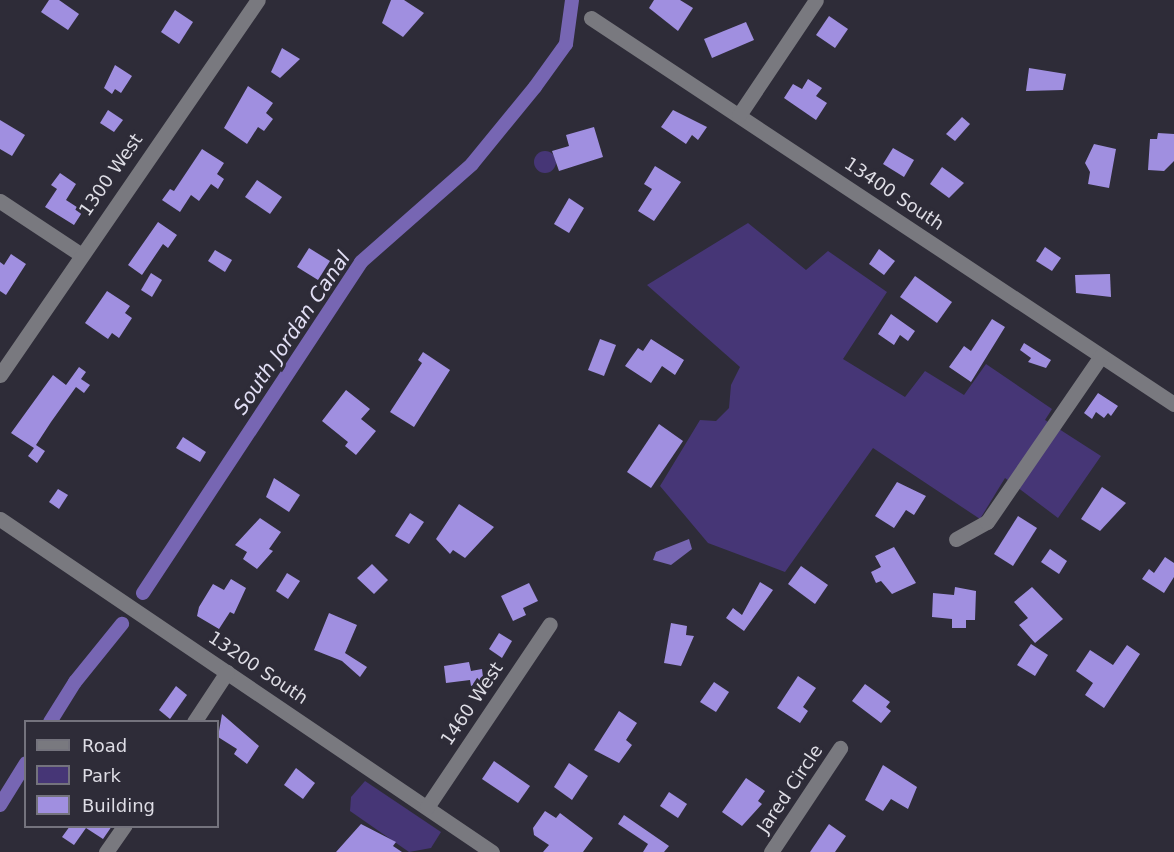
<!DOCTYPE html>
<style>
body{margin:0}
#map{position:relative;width:1174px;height:852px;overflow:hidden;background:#2e2c38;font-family:"DejaVu Sans",sans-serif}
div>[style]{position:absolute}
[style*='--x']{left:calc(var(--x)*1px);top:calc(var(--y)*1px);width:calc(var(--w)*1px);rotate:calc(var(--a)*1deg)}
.green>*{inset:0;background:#463676}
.round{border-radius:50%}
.water>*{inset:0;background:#7766b3}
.canal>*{height:14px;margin:-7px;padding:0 7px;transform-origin:7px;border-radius:7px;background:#7766b3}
.building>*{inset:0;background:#a08fe0}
.minor>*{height:15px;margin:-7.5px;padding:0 7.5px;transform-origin:7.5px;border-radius:7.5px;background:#79797f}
span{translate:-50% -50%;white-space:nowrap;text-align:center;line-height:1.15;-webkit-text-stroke:6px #2e2c38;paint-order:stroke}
.street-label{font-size:18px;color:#dedde5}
.water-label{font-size:20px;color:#e2dff5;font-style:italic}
.legend{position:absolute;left:24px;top:720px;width:195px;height:108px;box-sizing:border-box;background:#2e2c38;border:2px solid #74737d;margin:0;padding:8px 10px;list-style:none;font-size:18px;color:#dedde5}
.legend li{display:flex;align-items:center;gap:12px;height:30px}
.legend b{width:30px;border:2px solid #74737d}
</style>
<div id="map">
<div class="green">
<div class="round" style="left:534px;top:151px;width:22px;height:22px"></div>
<div style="clip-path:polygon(748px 223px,806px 270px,828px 251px,887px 292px,843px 359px,905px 397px,925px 371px,964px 395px,986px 364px,1052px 409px,1045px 420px,1101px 456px,1058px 518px,1005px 478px,980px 519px,873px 448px,785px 572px,708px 543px,660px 486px,700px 420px,716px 421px,729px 408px,731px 385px,740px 367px,647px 285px)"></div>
<div style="clip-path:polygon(365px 781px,441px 832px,431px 848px,409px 852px,350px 811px,351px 797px)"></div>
</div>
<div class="water">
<div style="clip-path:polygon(689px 539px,692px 549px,671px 565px,653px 560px,656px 552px)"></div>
</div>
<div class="canal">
<div style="--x:143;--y:593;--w:396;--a:-56.6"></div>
<div style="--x:361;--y:262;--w:148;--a:-41.4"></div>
<div style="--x:472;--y:164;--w:99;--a:-50.7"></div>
<div style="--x:535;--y:87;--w:53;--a:-54.2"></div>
<div style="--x:566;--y:44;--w:44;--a:-82.2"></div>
<div style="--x:50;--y:722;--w:47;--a:-58"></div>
<div style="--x:75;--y:682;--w:75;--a:-51"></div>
<div style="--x:0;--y:805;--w:49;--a:-58.2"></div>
</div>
<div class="building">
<div style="clip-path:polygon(49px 0,59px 0,79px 14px,68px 30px,41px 12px)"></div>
<div style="clip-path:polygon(391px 0,404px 0,424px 13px,403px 37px,382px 23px)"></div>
<div style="clip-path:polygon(654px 0,680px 0,693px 8px,678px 31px,649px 8px)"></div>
<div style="clip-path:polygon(175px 10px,193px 22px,179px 44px,161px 32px)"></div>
<div style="clip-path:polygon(829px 16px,848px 29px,835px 48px,816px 35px)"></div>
<div style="clip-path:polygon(746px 22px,754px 40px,712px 58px,704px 39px)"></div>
<div style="clip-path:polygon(282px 48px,300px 59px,280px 78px,271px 72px)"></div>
<div style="clip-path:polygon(115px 65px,132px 76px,121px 93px,115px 89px,112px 94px,104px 88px)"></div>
<div style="clip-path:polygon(1029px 68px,1066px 74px,1063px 90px,1026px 91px)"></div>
<div style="clip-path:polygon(808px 79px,822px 88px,816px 96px,827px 103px,816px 120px,784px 98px,793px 84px,802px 89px)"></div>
<div style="clip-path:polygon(248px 86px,273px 103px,266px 113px,273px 119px,264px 131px,258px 127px,247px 144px,224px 128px)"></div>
<div style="clip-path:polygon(108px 110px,123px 120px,114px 132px,100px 123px)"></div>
<div style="clip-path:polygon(673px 110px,707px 127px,698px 140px,692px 135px,686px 144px,661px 127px)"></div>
<div style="clip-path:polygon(962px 117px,970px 124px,955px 141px,946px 134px)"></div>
<div style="clip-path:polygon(0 120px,25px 135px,12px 156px,0 149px)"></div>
<div style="clip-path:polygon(594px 127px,603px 157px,559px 171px,552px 151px,569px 146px,566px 135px)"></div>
<div style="clip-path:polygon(1158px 133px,1174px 134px,1174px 161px,1164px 171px,1148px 170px,1150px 139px,1157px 139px)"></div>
<div style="clip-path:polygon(1094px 144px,1116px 149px,1109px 188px,1088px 184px,1090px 172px,1085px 163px)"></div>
<div style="clip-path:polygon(893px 148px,914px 160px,904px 177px,883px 164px)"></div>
<div style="clip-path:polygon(202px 149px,224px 163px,217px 174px,224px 179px,218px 189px,211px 184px,199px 201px,191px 195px,180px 212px,162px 200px,170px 189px,174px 191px)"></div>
<div style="clip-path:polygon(655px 166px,681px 182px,654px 221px,638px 211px,652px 189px,644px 184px)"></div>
<div style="clip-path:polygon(942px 167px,964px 183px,949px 198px,930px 184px)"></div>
<div style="clip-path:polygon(60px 173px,76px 184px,66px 200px,83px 211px,74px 225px,45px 207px,57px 189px,51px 185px)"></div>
<div style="clip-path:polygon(257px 180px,282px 197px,270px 214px,245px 197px)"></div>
<div style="clip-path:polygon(569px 198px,584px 208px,569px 233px,554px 224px)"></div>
<div style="clip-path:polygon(158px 222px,177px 235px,168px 248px,163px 244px,142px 275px,128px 265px)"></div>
<div style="clip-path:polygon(1045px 247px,1061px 258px,1052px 271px,1036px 261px)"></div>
<div style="clip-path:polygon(309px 248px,330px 261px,318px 280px,297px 267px)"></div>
<div style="clip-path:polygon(879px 249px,895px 261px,884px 275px,869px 264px)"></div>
<div style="clip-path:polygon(215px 250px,232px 260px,225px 272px,208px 261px)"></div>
<div style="clip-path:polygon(11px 254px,26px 264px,6px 295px,0 291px,0 262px,4px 265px)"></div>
<div style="clip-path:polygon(151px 273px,162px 280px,152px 297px,141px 290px)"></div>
<div style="clip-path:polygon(1110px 274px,1111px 297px,1076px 293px,1075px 275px)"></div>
<div style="clip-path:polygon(915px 276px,952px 302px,937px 323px,900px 297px)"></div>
<div style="clip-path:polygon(107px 291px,130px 306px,125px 313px,132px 318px,119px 338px,112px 333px,108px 339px,85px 323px)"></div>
<div style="clip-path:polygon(891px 314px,915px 331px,908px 341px,900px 335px,894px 345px,878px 334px)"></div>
<div style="clip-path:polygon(992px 319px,1005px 327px,971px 382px,949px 367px,964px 346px,971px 351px)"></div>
<div style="clip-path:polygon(600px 339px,616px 345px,604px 376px,588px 370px)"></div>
<div style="clip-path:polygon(651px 339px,684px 360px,675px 375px,662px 366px,651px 383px,625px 366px,638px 348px,643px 351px)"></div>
<div style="clip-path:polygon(1024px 343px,1051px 360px,1046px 368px,1028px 362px,1031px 358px,1020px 350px)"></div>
<div style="clip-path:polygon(423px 352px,450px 370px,414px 427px,390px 412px,422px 363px,418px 360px)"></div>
<div style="clip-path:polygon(79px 367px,86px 372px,81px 379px,90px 385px,84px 393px,76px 387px,51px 422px,36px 445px,45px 451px,37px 463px,28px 456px,34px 448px,11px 433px,53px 375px,66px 385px)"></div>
<div style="clip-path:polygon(346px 390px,370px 409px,361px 419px,376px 431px,356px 455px,345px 446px,348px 442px,322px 421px)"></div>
<div style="clip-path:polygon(1098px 393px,1118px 406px,1111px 416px,1108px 413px,1104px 418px,1096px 412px,1092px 419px,1084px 413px)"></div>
<div style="clip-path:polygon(659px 424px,683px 441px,651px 488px,627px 472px)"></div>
<div style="clip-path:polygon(183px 437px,206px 452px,200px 462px,176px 448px)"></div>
<div style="clip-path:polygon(274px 478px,300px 495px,289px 512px,266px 497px)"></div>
<div style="clip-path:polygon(897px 482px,926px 496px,914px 515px,906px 510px,894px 528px,875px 516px)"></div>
<div style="clip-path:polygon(1102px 487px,1126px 503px,1100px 531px,1081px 519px)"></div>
<div style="clip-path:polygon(58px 489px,68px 495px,59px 509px,49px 502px)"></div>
<div style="clip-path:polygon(459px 504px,494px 527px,465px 558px,453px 550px,450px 554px,436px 539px)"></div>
<div style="clip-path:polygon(410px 513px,424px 522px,409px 544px,395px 536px)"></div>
<div style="clip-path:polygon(1018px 516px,1037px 528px,1013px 566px,994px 554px)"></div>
<div style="clip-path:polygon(260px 518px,281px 532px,269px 549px,273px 551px,257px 569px,243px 559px,247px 552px,235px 545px)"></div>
<div style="clip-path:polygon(894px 547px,916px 583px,892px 594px,881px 581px,876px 583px,871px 572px,881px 567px,875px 556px)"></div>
<div style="clip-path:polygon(1050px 549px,1067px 561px,1059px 574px,1041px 562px)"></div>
<div style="clip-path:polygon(1165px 557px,1174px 563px,1174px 577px,1164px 593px,1142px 579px,1149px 569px,1154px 573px)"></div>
<div style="clip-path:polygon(372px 564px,388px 580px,374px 594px,357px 578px)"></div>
<div style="clip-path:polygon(801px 566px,828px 585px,815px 604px,788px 584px)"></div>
<div style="clip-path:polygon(287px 573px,300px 581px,288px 599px,276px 591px)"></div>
<div style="clip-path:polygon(231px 579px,246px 588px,234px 614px,230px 612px,219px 629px,197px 616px,199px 607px,213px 584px,224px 590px)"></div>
<div style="clip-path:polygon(760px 582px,773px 590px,744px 631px,726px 618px,733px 608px,742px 615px)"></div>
<div style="clip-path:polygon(529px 583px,538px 601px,523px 608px,526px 615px,513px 621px,501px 596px)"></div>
<div style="clip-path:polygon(955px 587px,976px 591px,975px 620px,966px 620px,966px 628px,952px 628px,952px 619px,932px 617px,933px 593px,954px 595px)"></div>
<div style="clip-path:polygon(1032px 587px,1063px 619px,1035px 643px,1019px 625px,1028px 618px,1014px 602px)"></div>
<div style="clip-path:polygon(329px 613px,357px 625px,345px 653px,367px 667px,360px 677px,342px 661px,314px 650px)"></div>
<div style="clip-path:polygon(671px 623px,687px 626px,686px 635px,694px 636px,681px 666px,664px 663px)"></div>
<div style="clip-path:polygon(499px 633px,512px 641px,502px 658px,489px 649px)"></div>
<div style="clip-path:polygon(1031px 644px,1048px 655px,1035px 676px,1017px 665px)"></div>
<div style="clip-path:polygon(1127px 645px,1140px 654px,1104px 708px,1085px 695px,1093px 683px,1076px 671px,1090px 650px,1113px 665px)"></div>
<div style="clip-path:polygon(469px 662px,471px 671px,482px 669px,484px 685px,471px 686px,470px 680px,446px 683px,444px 666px)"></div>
<div style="clip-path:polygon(798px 676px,816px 688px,803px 707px,808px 711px,800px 723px,777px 708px)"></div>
<div style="clip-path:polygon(714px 682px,729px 692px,716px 712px,700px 702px)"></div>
<div style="clip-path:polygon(865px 684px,890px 702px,886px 707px,891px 711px,881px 723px,852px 701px)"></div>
<div style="clip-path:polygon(176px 686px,187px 695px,170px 719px,159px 710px)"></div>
<div style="clip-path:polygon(619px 711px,637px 723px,626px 740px,632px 745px,619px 763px,594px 750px)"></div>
<div style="clip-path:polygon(222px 714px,259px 746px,247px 764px,234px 754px,237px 749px,218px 737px)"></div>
<div style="clip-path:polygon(494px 761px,530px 786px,518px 803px,482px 779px)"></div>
<div style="clip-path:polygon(569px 763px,588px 776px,572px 800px,554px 787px)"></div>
<div style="clip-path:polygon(883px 765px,917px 787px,908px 809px,891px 799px,883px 811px,865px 800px)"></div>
<div style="clip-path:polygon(296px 768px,315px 783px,303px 799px,284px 785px)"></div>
<div style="clip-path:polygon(746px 778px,765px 791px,758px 801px,762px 804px,742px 826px,722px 812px)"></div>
<div style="clip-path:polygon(669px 792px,687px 804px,678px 818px,660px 806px)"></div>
<div style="clip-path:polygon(545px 811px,556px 818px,560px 813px,593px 838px,583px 852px,543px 852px,549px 845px,534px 835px,533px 828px)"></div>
<div style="clip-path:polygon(624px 815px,669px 846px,664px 852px,643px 852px,648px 844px,618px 824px)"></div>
<div style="clip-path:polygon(361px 824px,396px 842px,393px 846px,402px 852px,336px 852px)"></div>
<div style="clip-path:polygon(829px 824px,846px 836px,835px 852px,810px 852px)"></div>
<div style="clip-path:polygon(70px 826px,112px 826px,103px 839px,86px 828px,74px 845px,62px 837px)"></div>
</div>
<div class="minor">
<div style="--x:591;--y:18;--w:699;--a:33.51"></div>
<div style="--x:739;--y:115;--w:138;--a:-56.2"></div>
<div style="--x:0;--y:201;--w:96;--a:33.5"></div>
<div style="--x:0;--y:375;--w:455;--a:-55.5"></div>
<div style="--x:0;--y:519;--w:594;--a:34.09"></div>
<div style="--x:956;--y:539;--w:35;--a:-29"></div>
<div style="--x:987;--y:522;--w:201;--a:-55.5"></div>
<div style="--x:194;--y:722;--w:60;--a:-56.6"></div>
<div style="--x:427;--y:807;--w:220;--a:-56.1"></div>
<div style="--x:106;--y:852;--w:32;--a:-55"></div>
<div style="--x:771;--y:852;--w:125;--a:-56.4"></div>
</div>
<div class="street-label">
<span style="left:111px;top:175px;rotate:-55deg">1300 West</span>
<span style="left:894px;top:194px;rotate:34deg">13400 South</span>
<span style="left:258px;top:668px;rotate:34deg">13200 South</span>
<span style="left:472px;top:704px;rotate:-56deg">1460 West</span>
<span style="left:790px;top:789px;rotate:-56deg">Jared Circle</span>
</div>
<div class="water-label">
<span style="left:292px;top:333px;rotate:-56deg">South Jordan Canal</span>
</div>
<ul class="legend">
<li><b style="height:8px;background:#79797f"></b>Road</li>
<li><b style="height:16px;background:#463676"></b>Park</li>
<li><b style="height:16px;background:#a08fe0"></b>Building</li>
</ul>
</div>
